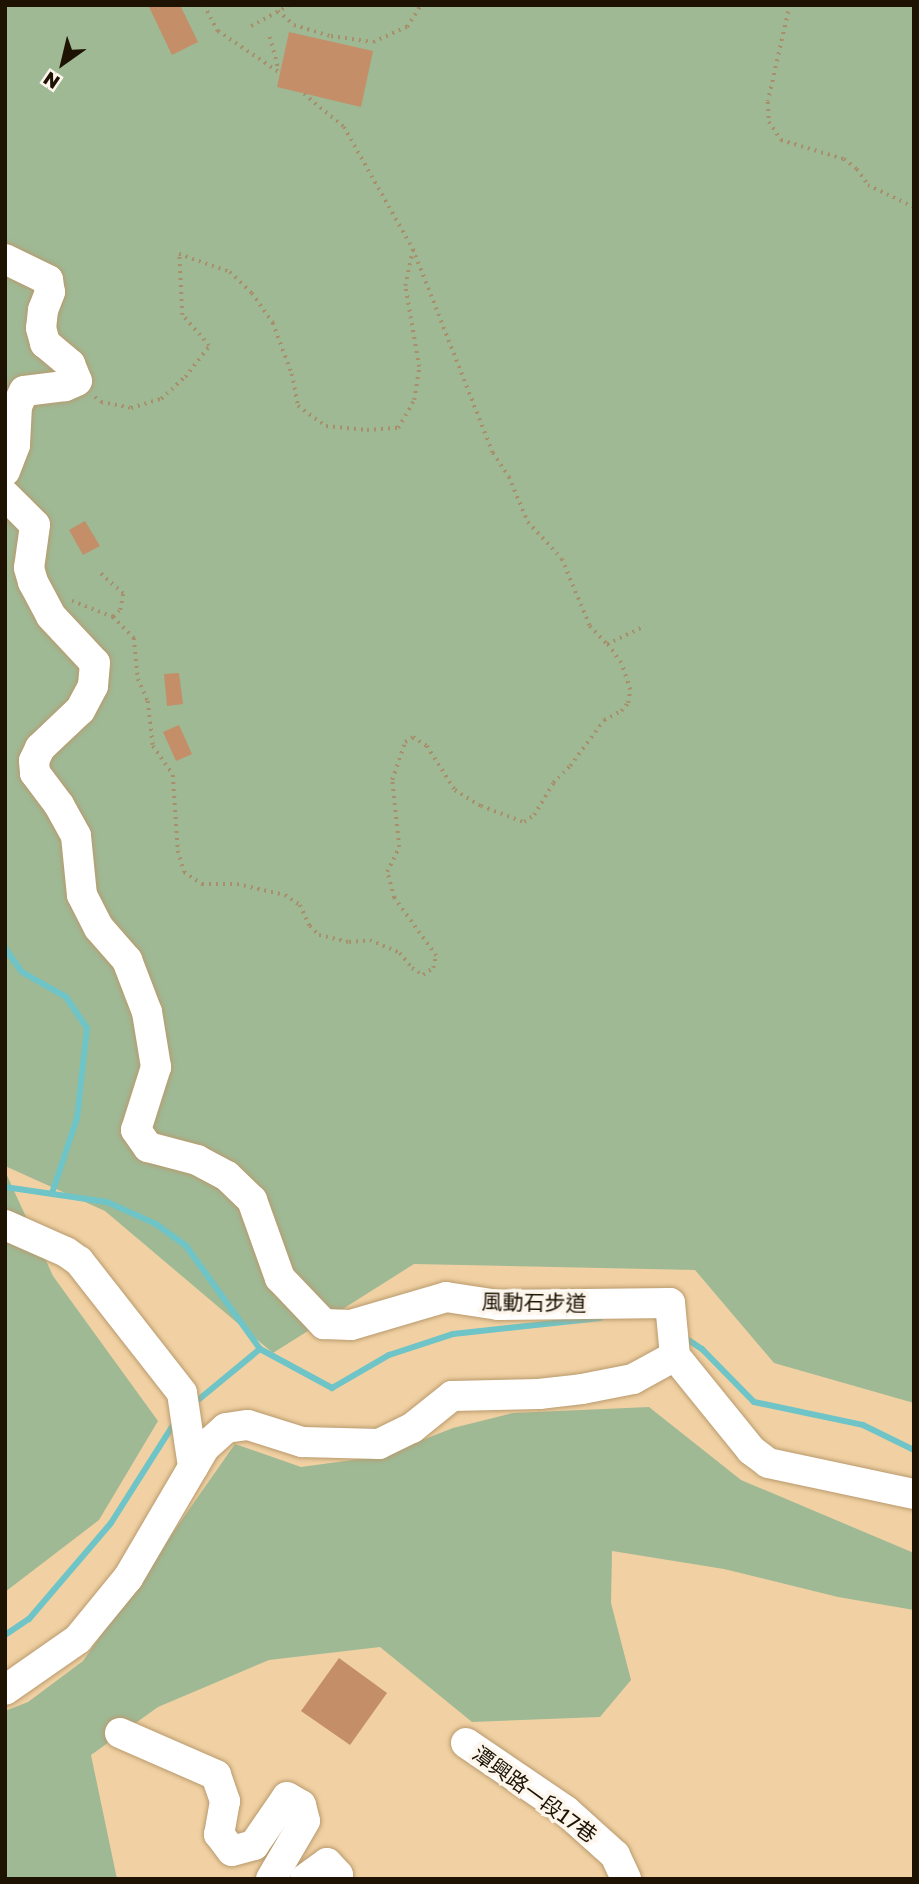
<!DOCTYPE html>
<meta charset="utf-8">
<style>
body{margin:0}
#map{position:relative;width:919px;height:1884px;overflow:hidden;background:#f1d1a3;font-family:"Golos Text","Noto Sans TC",sans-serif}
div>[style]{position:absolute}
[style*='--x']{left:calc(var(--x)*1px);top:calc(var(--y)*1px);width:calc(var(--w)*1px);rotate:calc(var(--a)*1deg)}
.green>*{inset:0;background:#9fb995}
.stream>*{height:6px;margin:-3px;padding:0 3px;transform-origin:3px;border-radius:3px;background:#6ec4c6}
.building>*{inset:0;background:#c38e68}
.path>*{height:3.5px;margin-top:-1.75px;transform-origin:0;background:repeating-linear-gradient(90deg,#a88f6c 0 2px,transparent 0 7px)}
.roads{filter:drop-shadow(0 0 2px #b89a6d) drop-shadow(0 0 2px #b89a6d)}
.minor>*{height:30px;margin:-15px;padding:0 15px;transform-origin:15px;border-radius:15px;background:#fff}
span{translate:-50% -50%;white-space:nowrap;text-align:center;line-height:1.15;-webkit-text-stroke:7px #fdf6ed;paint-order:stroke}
.street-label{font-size:21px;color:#1e1303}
.frame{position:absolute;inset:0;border:7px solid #1e1303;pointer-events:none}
.north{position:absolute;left:28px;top:28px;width:70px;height:70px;-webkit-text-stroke:5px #fdf6ed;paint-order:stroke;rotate:214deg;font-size:19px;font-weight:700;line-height:28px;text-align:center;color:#1e1303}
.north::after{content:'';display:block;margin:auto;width:24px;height:32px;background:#1e1303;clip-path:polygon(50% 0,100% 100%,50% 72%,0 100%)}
</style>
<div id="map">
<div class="green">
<div style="clip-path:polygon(5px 5px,914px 5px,914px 1403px,774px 1363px,695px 1270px,414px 1264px,273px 1353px,105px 1211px,5px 1166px)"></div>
<div style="clip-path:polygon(5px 1171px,53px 1276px,158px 1421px,99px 1520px,5px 1592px)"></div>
<div style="clip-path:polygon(649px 1407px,741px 1480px,914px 1553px,914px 1610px,838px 1597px,724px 1569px,612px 1551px,611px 1603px,631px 1680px,600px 1717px,472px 1722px,380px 1647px,269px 1660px,158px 1707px,91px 1755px,117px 1879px,5px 1879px,5px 1711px,28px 1702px,83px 1661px,235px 1444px,301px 1467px,382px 1456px,453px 1428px,513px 1413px)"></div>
</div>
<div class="stream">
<div style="--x:5;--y:948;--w:29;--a:55"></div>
<div style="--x:22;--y:972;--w:51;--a:29.6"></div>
<div style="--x:66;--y:997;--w:37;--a:56"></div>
<div style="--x:87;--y:1028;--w:91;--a:96.3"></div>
<div style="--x:77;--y:1118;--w:79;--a:108.4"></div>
<div style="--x:5;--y:1187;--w:103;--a:8.4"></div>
<div style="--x:107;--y:1202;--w:54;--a:24.2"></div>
<div style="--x:156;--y:1224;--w:37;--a:36"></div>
<div style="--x:186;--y:1246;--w:127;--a:54.3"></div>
<div style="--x:260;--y:1349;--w:82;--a:28.4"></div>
<div style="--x:332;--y:1388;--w:66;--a:-30.1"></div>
<div style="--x:389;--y:1355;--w:67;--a:-18.2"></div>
<div style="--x:453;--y:1334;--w:148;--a:-6.2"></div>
<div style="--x:684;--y:1337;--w:22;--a:34"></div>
<div style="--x:702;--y:1349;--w:74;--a:45.5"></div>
<div style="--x:754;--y:1402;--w:111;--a:11.9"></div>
<div style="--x:863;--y:1425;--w:57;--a:26.1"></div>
<div style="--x:192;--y:1405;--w:88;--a:-39.5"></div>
<div style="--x:5;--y:1635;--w:29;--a:-34"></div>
<div style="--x:29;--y:1619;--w:126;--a:-49.5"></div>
<div style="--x:111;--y:1523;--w:120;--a:-57.6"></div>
</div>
<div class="building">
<div style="clip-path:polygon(148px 5px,180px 5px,198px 42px,172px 55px)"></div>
<div style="clip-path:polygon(289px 32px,373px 51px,361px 107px,277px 87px)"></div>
<div style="clip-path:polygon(85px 521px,100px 546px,83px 555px,69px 530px)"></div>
<div style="clip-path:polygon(179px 673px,183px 704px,167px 706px,164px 674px)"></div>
<div style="clip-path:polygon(179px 725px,192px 754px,176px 761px,163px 732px)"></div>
<div style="clip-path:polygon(339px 1658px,387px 1693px,350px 1745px,301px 1711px)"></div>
</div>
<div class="path">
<div style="--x:204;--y:5;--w:30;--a:62"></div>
<div style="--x:218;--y:31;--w:75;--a:34.1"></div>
<div style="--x:790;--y:5;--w:99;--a:102.8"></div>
<div style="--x:768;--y:102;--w:20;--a:87"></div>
<div style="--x:769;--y:122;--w:22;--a:56"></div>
<div style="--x:781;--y:140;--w:66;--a:16.8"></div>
<div style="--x:844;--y:159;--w:16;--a:38"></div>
<div style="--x:857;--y:169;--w:19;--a:55"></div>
<div style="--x:868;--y:185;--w:51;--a:25.6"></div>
<div style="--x:278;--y:11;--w:21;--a:41"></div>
<div style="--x:294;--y:25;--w:39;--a:17"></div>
<div style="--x:331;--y:36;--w:42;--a:8.1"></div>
<div style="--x:373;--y:42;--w:37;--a:-24"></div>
<div style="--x:407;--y:27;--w:26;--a:-58"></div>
<div style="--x:251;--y:26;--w:44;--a:-28.3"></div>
<div style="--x:270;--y:37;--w:35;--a:75"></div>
<div style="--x:304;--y:94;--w:52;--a:39.5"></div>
<div style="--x:344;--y:127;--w:140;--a:60.5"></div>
<div style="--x:413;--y:249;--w:219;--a:68.6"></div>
<div style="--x:493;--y:453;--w:29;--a:56"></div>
<div style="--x:509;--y:477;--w:49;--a:67.1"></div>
<div style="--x:528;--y:522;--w:50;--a:47.4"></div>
<div style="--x:562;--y:559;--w:73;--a:67.3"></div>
<div style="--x:590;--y:626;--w:25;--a:47"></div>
<div style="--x:95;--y:397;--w:8;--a:40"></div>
<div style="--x:101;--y:402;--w:31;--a:11"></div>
<div style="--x:131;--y:408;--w:31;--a:-17"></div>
<div style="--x:161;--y:399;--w:33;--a:-43"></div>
<div style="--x:185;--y:377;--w:39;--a:-52"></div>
<div style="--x:209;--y:346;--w:41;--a:-131.1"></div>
<div style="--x:182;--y:315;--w:61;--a:-92.8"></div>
<div style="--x:179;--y:254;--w:54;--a:19.4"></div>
<div style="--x:230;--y:272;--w:30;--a:44"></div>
<div style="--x:252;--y:293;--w:37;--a:55"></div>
<div style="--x:273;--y:323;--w:54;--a:69.6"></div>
<div style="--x:292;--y:374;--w:33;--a:79"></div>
<div style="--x:298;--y:406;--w:34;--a:36"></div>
<div style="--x:326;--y:426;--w:41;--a:5.6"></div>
<div style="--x:367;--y:430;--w:31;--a:-4"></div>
<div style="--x:398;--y:428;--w:32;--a:-60"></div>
<div style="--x:414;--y:400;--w:33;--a:-81"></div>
<div style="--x:419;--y:367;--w:82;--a:-99.8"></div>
<div style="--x:405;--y:286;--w:38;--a:-78"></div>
<div style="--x:72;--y:601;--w:44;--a:21.3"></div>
<div style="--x:113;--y:617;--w:10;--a:-45"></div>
<div style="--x:120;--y:610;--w:16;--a:-79"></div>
<div style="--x:123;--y:594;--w:31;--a:-138"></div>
<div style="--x:113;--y:617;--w:30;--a:45"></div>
<div style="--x:134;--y:638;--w:41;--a:84.4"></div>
<div style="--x:138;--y:679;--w:24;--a:66"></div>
<div style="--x:148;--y:701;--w:45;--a:83.7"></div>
<div style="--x:153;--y:746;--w:35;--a:55"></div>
<div style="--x:173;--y:775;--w:76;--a:86.2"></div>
<div style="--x:178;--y:851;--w:22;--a:74"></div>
<div style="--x:184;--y:872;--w:22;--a:34"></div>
<div style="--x:202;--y:884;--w:35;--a:0"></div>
<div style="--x:237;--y:884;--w:49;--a:12.9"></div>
<div style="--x:285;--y:895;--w:18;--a:34"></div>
<div style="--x:300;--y:905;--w:23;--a:65"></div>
<div style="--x:310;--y:926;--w:13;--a:45"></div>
<div style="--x:319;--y:935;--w:31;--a:13"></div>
<div style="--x:349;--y:942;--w:21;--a:-5"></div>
<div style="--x:370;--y:940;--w:33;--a:23"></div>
<div style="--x:400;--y:953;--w:19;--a:51"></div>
<div style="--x:412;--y:968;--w:13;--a:32"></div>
<div style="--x:423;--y:975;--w:12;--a:-35"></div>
<div style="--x:433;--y:968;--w:12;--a:-76"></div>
<div style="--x:436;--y:956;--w:72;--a:-125.9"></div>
<div style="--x:394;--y:898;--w:27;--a:-105"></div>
<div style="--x:387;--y:872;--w:28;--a:-64"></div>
<div style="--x:399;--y:847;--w:67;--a:-96"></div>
<div style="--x:392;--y:780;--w:40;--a:-71.1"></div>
<div style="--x:405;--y:742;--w:9;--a:-32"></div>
<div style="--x:413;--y:737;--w:17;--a:33"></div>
<div style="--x:427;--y:746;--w:52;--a:57.5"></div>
<div style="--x:455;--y:790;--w:31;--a:32"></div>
<div style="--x:481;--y:806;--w:46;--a:20.4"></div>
<div style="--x:524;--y:822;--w:12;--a:-35"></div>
<div style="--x:534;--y:815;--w:37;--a:-59"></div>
<div style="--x:553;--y:783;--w:24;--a:-45"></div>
<div style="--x:570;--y:766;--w:57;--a:-53.5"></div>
<div style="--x:604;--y:720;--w:19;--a:-28"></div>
<div style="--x:621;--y:711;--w:11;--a:-49"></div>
<div style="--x:628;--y:703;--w:13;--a:-81"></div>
<div style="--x:630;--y:690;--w:28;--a:-108"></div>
<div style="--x:621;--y:663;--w:24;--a:-126"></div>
<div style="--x:607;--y:644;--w:42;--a:-25.3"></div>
</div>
<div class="roads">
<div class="minor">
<div style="--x:5;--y:259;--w:48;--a:26"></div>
<div style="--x:48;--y:280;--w:12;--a:81"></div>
<div style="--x:50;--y:292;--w:19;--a:111"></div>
<div style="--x:43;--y:310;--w:18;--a:96"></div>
<div style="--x:41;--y:328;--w:16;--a:75"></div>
<div style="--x:45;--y:343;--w:33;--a:40"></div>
<div style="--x:70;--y:364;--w:18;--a:68"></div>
<div style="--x:77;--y:381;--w:13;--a:157"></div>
<div style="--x:65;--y:386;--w:41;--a:173"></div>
<div style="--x:24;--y:391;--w:17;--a:115"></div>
<div style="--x:17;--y:406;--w:39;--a:93"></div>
<div style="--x:15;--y:445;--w:28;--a:111"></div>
<div style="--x:5;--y:495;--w:42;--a:45"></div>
<div style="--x:35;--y:525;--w:43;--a:97.9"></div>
<div style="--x:29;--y:568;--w:15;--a:74"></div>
<div style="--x:33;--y:582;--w:38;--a:62"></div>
<div style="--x:51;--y:616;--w:64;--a:46.9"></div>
<div style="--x:95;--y:663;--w:23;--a:95"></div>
<div style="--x:93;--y:686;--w:27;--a:118"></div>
<div style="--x:80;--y:710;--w:55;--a:136.5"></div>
<div style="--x:40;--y:748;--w:14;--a:115"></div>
<div style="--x:34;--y:761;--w:12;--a:85"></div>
<div style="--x:35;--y:773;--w:40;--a:53"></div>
<div style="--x:59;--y:805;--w:35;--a:61"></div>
<div style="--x:76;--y:836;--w:59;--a:84.2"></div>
<div style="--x:82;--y:895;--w:37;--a:63"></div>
<div style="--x:99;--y:928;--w:43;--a:48.8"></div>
<div style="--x:127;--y:960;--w:56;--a:69"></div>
<div style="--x:147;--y:1012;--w:56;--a:80.7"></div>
<div style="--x:156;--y:1067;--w:66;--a:107.6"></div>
<div style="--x:136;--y:1130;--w:21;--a:55"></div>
<div style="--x:148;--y:1147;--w:51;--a:14.9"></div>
<div style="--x:197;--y:1160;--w:34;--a:28"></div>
<div style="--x:227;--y:1176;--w:35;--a:44"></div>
<div style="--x:252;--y:1200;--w:83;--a:70.3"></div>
<div style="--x:280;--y:1278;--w:64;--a:46.3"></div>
<div style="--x:324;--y:1324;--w:27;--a:2"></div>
<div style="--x:351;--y:1325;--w:99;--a:-16.4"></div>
<div style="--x:446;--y:1297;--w:53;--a:8.7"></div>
<div style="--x:498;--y:1305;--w:172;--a:-0.7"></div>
<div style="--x:670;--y:1303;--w:53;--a:84.6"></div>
<div style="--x:5;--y:1225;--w:67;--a:23.9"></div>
<div style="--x:66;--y:1252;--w:16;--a:35"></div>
<div style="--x:79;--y:1261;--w:167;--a:52"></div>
<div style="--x:182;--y:1393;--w:75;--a:81.5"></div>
<div style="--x:675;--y:1356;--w:121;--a:51"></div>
<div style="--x:751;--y:1450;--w:21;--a:37"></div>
<div style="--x:768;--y:1463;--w:149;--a:12"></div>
<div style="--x:5;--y:1690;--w:89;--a:-34.9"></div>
<div style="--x:78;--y:1639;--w:79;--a:-50.7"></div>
<div style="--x:128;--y:1578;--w:152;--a:-59.6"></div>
<div style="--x:205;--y:1447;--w:28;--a:-42"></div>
<div style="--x:226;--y:1428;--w:22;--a:-8"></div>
<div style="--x:248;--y:1425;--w:57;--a:17.5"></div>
<div style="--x:302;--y:1442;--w:77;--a:1.5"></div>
<div style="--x:379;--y:1444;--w:37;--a:-26"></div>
<div style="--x:412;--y:1428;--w:51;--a:-38.7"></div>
<div style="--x:452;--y:1396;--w:87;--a:-1.3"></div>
<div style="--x:539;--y:1394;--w:43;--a:-6.6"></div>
<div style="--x:582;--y:1389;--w:52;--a:-11.1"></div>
<div style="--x:633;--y:1379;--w:48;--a:-28.7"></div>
<div style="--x:120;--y:1733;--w:105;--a:23.6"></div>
<div style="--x:216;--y:1775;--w:28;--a:71"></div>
<div style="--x:225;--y:1801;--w:34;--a:100"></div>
<div style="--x:219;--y:1834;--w:21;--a:53"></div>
<div style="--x:232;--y:1851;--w:23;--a:-15"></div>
<div style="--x:254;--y:1845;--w:58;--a:-55.5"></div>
<div style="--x:287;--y:1797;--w:16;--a:30"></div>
<div style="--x:301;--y:1805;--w:16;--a:76"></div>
<div style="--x:305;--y:1821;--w:67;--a:120.4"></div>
<div style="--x:466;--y:1743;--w:121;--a:34.2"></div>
<div style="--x:566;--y:1811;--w:66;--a:41.9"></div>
<div style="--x:615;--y:1855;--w:26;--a:65"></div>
<div style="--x:305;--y:1879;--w:27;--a:-36"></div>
<div style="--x:327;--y:1863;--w:16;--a:47"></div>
<div style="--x:338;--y:1875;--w:4;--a:90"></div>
</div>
</div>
<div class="street-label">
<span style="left:534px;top:1302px;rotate:1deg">風動石步道</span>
<span style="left:535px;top:1794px;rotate:36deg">潭興路一段17巷</span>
</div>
<div class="frame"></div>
<div class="north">N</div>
</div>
